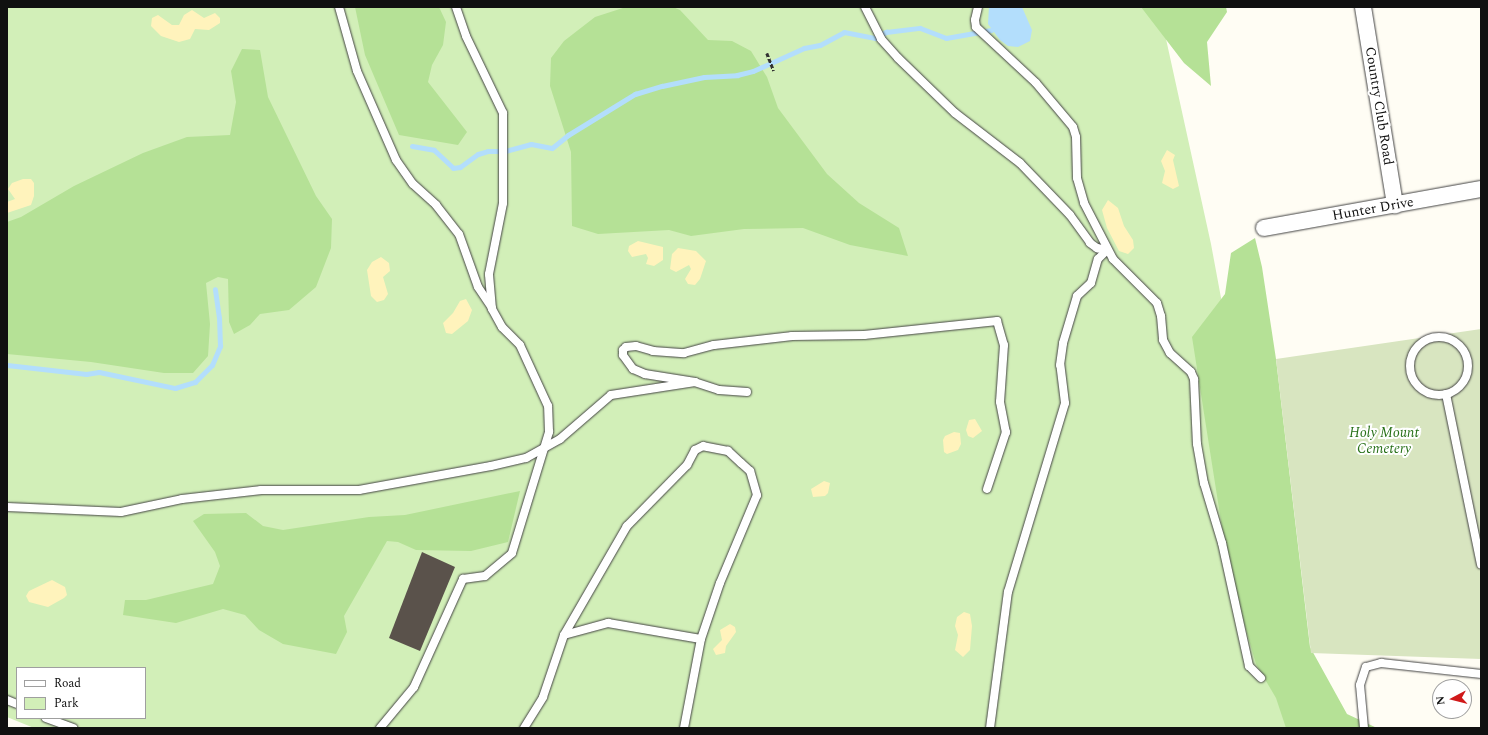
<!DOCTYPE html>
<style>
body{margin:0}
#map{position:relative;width:1488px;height:735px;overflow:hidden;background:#fffdf4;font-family:Spectral,serif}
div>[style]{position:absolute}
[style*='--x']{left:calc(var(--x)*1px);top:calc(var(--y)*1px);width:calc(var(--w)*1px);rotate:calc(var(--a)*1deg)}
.green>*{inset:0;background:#d2efb8}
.forest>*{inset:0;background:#b5e196}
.sand>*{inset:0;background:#fff3bc}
.cemetery>*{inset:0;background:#d8e5c0}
.water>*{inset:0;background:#b3defc}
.stream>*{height:5px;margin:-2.5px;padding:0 2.5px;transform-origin:2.5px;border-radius:2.5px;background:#b3defc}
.building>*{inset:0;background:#5a524b}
.path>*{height:2.5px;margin-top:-1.25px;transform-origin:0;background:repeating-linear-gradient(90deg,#323232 0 4px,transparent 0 6px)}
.roads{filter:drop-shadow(0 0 1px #434343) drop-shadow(0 0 1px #434343)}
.service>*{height:8px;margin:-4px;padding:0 4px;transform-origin:4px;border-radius:4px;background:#fff}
.service>.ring{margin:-4px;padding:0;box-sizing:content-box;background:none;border:8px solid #fff;border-radius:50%}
.minor>*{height:16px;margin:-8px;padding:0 8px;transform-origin:8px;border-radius:8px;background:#fff}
span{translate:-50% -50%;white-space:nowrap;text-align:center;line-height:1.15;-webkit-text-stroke:4px #fff;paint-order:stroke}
.street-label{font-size:14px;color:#101010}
.park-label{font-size:14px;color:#277018;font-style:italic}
.frame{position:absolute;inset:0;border:8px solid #101010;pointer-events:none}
.legend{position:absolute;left:16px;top:667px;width:130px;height:52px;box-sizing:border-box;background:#fff;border:1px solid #9f9f9f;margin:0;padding:5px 7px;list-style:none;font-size:12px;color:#101010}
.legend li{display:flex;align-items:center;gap:8px;height:20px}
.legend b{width:20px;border:1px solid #9f9f9f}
.north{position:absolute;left:1432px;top:679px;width:40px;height:40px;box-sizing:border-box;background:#fff;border:1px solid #9f9f9f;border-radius:50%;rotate:263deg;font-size:11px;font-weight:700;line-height:16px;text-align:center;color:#101010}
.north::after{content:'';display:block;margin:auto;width:14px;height:18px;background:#d0191a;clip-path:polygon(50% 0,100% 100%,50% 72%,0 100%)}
</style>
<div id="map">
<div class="green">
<div style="clip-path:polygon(evenodd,7px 7px,1159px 7px,1211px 244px,1301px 728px,34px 728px,7px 717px,7px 7px,17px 668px,145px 668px,145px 718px,17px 718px,17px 668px)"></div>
</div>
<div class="forest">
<div style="clip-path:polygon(355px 7px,439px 7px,446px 22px,443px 45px,432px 65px,428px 82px,467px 132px,458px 145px,399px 135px,365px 55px)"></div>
<div style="clip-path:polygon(626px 7px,673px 7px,680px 10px,708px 40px,732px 41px,751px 51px,767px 77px,778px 108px,827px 174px,859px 203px,899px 228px,908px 256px,850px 245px,803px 228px,744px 229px,691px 236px,669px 230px,598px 234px,572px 226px,571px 152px,550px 86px,551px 58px,564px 41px,595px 17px)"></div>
<div style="clip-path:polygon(1141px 7px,1226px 7px,1227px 12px,1207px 42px,1211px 86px,1184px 63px)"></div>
<div style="clip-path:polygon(242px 49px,260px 50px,268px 97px,316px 196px,332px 219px,331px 248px,316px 287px,289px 310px,260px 314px,250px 325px,234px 334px,229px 322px,228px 279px,218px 277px,206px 283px,210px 324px,208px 356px,193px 373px,164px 373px,91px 362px,7px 354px,7px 222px,21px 217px,74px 186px,143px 153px,187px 137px,230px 135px,236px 102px,231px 71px)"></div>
<div style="clip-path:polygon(1255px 238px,1262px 267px,1276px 359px,1310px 647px,1347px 714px,1377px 728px,1286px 728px,1276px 698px,1256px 664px,1229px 572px,1192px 337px,1225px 294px,1231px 253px)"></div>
<div style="clip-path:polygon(520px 491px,508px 542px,471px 551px,416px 550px,398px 542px,387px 541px,344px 616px,347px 632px,336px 654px,283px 644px,259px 630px,245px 615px,223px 609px,176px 623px,123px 615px,125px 600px,146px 600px,213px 584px,220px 566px,215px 552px,193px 521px,204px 514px,246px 513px,263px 526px,283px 530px,369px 517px,405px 515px)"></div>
</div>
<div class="sand">
<div style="clip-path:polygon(192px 10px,204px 18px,215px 13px,220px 18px,220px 23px,209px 30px,195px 29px,190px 39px,179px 42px,161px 36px,151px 26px,152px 18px,158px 15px,172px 25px,179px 25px,184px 15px)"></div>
<div style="clip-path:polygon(1167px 150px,1175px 155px,1173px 160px,1179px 186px,1173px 189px,1162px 183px,1165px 171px,1161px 161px)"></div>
<div style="clip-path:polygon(23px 179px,31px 179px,34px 183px,34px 196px,31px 205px,7px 213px,7px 202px,15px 199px,8px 189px,12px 183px)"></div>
<div style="clip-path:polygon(1108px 200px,1118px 208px,1124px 226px,1133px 240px,1134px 248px,1128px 254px,1119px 251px,1107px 228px,1102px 210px)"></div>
<div style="clip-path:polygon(638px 241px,663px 247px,663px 260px,654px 266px,646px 264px,648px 258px,646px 254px,632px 257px,628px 251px,629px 246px)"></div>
<div style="clip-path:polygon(678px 248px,696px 251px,706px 261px,700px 279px,695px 285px,688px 284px,685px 279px,691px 269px,689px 265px,676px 272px,670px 269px,672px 254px)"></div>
<div style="clip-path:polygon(381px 257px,389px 263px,390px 271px,383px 277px,388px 294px,384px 300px,377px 302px,371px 296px,367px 270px,372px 262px)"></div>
<div style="clip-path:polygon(466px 299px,472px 310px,468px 321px,452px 334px,446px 333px,443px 323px,453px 313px,460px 301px)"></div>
<div style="clip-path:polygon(975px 419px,982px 431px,973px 438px,968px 436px,966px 430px,969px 420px)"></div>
<div style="clip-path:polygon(954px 432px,960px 433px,961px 444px,958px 450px,947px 454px,944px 452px,943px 440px,945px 436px)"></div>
<div style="clip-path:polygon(824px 481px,830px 483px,828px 493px,825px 496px,813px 497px,811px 489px)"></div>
<div style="clip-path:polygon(52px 580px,65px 587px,67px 595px,64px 598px,48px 607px,29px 602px,26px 596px,29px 591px)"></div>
<div style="clip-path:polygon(964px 612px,970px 614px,972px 626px,970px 650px,963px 657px,955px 650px,958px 635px,955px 626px,957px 617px)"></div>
<div style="clip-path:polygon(730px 624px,735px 627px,736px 632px,726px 646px,725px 653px,716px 655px,713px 649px,722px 640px,720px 630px)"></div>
</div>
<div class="cemetery">
<div style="clip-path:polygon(1481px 329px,1481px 659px,1311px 653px,1276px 359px)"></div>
</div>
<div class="water">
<div style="clip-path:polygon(989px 7px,1022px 7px,1032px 30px,1030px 41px,1018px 47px,1008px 46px,1000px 40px,988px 24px)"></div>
</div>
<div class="stream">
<div style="--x:412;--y:146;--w:22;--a:10"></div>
<div style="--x:434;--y:150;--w:26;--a:43"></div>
<div style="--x:453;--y:168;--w:7;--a:-8"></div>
<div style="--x:460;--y:167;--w:22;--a:-36"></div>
<div style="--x:478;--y:154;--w:10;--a:-17"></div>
<div style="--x:488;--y:151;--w:17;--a:0"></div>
<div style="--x:505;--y:151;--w:27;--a:-15"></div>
<div style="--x:531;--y:144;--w:21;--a:11"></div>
<div style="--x:552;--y:148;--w:21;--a:-39"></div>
<div style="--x:568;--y:135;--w:79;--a:-31.5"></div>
<div style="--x:635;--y:94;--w:28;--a:-17"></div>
<div style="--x:662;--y:86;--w:43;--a:-12.1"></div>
<div style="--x:704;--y:77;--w:33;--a:-3"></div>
<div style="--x:737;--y:75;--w:16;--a:-14"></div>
<div style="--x:753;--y:71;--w:56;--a:-24.3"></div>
<div style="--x:804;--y:48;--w:16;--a:-11"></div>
<div style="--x:820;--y:45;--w:27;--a:-28"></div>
<div style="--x:844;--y:32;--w:32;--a:11"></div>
<div style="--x:875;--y:38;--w:13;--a:-29"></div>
<div style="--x:886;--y:32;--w:34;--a:-7"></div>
<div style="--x:920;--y:28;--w:28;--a:21"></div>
<div style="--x:946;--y:38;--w:46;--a:-10.1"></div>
<div style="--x:7;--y:365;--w:80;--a:6.5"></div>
<div style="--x:86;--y:374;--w:13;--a:-9"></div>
<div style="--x:99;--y:372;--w:78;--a:11.9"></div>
<div style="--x:175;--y:388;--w:21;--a:-17"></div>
<div style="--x:195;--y:382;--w:24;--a:-45"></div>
<div style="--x:212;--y:365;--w:21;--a:-67"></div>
<div style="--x:220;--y:346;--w:28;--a:-92"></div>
<div style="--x:219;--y:318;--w:29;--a:-98"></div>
</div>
<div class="building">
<div style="clip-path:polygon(422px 552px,455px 567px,420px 651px,389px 638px)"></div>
</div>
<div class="path">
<div style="--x:767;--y:53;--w:19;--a:69"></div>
</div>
<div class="roads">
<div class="service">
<div style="--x:339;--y:7;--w:66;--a:74.3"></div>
<div style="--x:357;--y:71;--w:97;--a:66.3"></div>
<div style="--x:396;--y:160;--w:29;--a:55"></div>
<div style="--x:413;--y:184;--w:31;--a:42"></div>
<div style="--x:436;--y:205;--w:37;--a:52"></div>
<div style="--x:459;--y:234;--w:56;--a:70.3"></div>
<div style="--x:478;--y:287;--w:25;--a:56"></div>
<div style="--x:865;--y:7;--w:36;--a:63"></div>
<div style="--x:881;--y:39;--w:25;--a:48"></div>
<div style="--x:898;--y:58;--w:79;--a:44"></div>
<div style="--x:955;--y:113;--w:82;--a:37.6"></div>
<div style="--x:1020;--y:163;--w:72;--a:46.1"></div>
<div style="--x:1070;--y:215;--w:34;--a:54"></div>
<div style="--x:1090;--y:243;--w:9;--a:36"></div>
<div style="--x:1097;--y:248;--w:10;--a:11"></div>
<div style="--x:978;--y:7;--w:13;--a:103"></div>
<div style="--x:975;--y:20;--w:7;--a:82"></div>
<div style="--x:976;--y:27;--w:82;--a:43"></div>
<div style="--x:1036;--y:83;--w:57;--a:49.9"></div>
<div style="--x:1073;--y:127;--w:10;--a:73"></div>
<div style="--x:1076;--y:137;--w:41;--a:88.6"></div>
<div style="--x:1077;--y:178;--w:26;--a:74"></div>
<div style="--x:1084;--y:203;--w:63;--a:62.6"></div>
<div style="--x:1113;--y:259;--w:62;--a:45"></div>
<div style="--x:1157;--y:303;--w:14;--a:73"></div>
<div style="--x:1161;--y:316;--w:24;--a:85"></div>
<div style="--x:1163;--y:340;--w:15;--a:62"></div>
<div style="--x:1170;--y:353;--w:28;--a:42"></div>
<div style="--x:1191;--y:372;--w:8;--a:67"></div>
<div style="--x:1194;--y:379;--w:65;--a:87.4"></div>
<div style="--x:1197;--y:444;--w:40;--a:80"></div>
<div style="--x:1204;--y:483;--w:63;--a:73.3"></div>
<div style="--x:1222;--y:543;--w:126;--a:77.6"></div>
<div style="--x:1249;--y:666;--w:17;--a:45"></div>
<div class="ring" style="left:1410px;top:337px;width:50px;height:50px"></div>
<div style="--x:747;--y:392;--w:28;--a:-176"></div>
<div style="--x:719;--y:390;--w:25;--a:-162"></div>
<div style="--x:695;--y:382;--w:51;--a:-170.9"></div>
<div style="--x:645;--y:374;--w:13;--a:-157"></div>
<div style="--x:633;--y:369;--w:17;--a:-126"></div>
<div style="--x:623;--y:355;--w:5;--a:-90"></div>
<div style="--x:623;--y:350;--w:4;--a:-45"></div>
<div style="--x:626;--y:347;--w:10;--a:-6"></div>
<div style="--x:636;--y:346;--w:18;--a:16"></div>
<div style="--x:653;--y:351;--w:31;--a:4"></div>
<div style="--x:684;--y:353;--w:31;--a:-15"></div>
<div style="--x:714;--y:345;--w:79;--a:-6.6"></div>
<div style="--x:792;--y:336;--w:72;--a:-0.8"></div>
<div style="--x:864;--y:335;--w:134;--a:-6"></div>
<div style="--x:997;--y:321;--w:25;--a:74"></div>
<div style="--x:1004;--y:345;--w:57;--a:94"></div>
<div style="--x:1000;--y:402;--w:31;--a:79"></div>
<div style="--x:1006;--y:432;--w:60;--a:108.4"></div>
<div style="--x:1446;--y:394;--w:174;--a:78.4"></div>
<div style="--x:7;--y:507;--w:114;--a:2.5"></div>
<div style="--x:121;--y:512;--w:62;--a:-12"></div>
<div style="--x:182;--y:499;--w:80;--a:-6.5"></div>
<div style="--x:261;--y:490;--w:98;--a:0"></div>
<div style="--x:359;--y:490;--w:134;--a:-10.3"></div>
<div style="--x:491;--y:466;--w:36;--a:-13"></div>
<div style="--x:526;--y:458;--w:39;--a:-29"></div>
<div style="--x:560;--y:439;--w:67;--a:-40.8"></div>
<div style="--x:611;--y:395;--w:85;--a:-8.8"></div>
<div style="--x:7;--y:700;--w:11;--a:22"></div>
<div style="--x:46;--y:718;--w:29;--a:20"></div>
<div style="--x:380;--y:728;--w:53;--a:-50.3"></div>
<div style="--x:414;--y:687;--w:119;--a:-65.6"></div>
<div style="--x:463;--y:579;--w:22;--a:-8"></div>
<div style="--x:485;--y:576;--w:35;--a:-40"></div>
<div style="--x:512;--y:553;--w:127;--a:-73"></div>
<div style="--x:549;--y:432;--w:26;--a:-92"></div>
<div style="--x:548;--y:406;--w:67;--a:-114.7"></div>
<div style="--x:520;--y:345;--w:25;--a:-135"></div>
<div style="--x:502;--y:327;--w:21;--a:-119"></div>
<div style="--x:492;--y:309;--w:35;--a:-95"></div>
<div style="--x:489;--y:274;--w:72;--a:-78.8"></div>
<div style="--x:503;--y:203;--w:90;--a:-90"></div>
<div style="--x:503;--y:113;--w:85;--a:-115.7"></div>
<div style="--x:466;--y:36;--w:31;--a:-109"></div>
<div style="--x:524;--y:728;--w:36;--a:-58"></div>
<div style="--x:543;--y:697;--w:65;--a:-71.3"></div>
<div style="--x:684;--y:728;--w:91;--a:-79.2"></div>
<div style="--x:701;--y:639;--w:59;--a:-71.3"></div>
<div style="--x:720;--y:583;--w:95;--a:-67.2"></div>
<div style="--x:757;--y:495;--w:25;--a:-106"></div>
<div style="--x:750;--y:471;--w:12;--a:-138"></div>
<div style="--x:741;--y:463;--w:18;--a:-137"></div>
<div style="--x:728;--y:451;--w:25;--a:-169"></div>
<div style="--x:703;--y:446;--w:9;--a:153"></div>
<div style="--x:695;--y:450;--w:17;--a:118"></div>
<div style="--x:687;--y:465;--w:86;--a:134.5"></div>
<div style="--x:627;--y:526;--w:126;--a:120"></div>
<div style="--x:564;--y:635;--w:46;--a:-15.3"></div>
<div style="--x:608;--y:623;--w:94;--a:9.8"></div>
<div style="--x:990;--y:728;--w:137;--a:-82.5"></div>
<div style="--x:1008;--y:592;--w:197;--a:-73.2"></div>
<div style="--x:1065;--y:403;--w:38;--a:-97"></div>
<div style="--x:1060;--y:365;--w:22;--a:-82"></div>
<div style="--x:1063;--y:343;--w:49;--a:-73.4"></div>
<div style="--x:1077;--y:296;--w:19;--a:-43"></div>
<div style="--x:1091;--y:283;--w:25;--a:-74"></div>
<div style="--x:1098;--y:259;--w:13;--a:-45"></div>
<div style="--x:1364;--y:728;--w:43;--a:-95.3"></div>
<div style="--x:1360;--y:685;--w:19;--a:-72"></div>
<div style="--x:1366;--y:667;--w:16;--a:-15"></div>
<div style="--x:1381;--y:663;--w:101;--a:6.3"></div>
</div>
<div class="minor">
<div style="--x:1363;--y:7;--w:201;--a:80.8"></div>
<div style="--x:1264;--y:228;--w:220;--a:-10.2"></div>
</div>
</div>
<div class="street-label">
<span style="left:1379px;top:106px;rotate:81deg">Country Club Road</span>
<span style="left:1373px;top:209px;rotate:-10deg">Hunter Drive</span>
</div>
<div class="park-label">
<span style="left:1384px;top:441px">Holy Mount<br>Cemetery</span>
</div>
<div class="frame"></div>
<ul class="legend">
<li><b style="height:5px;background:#fff"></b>Road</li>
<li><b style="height:11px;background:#d2efb8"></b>Park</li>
</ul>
<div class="north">N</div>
</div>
